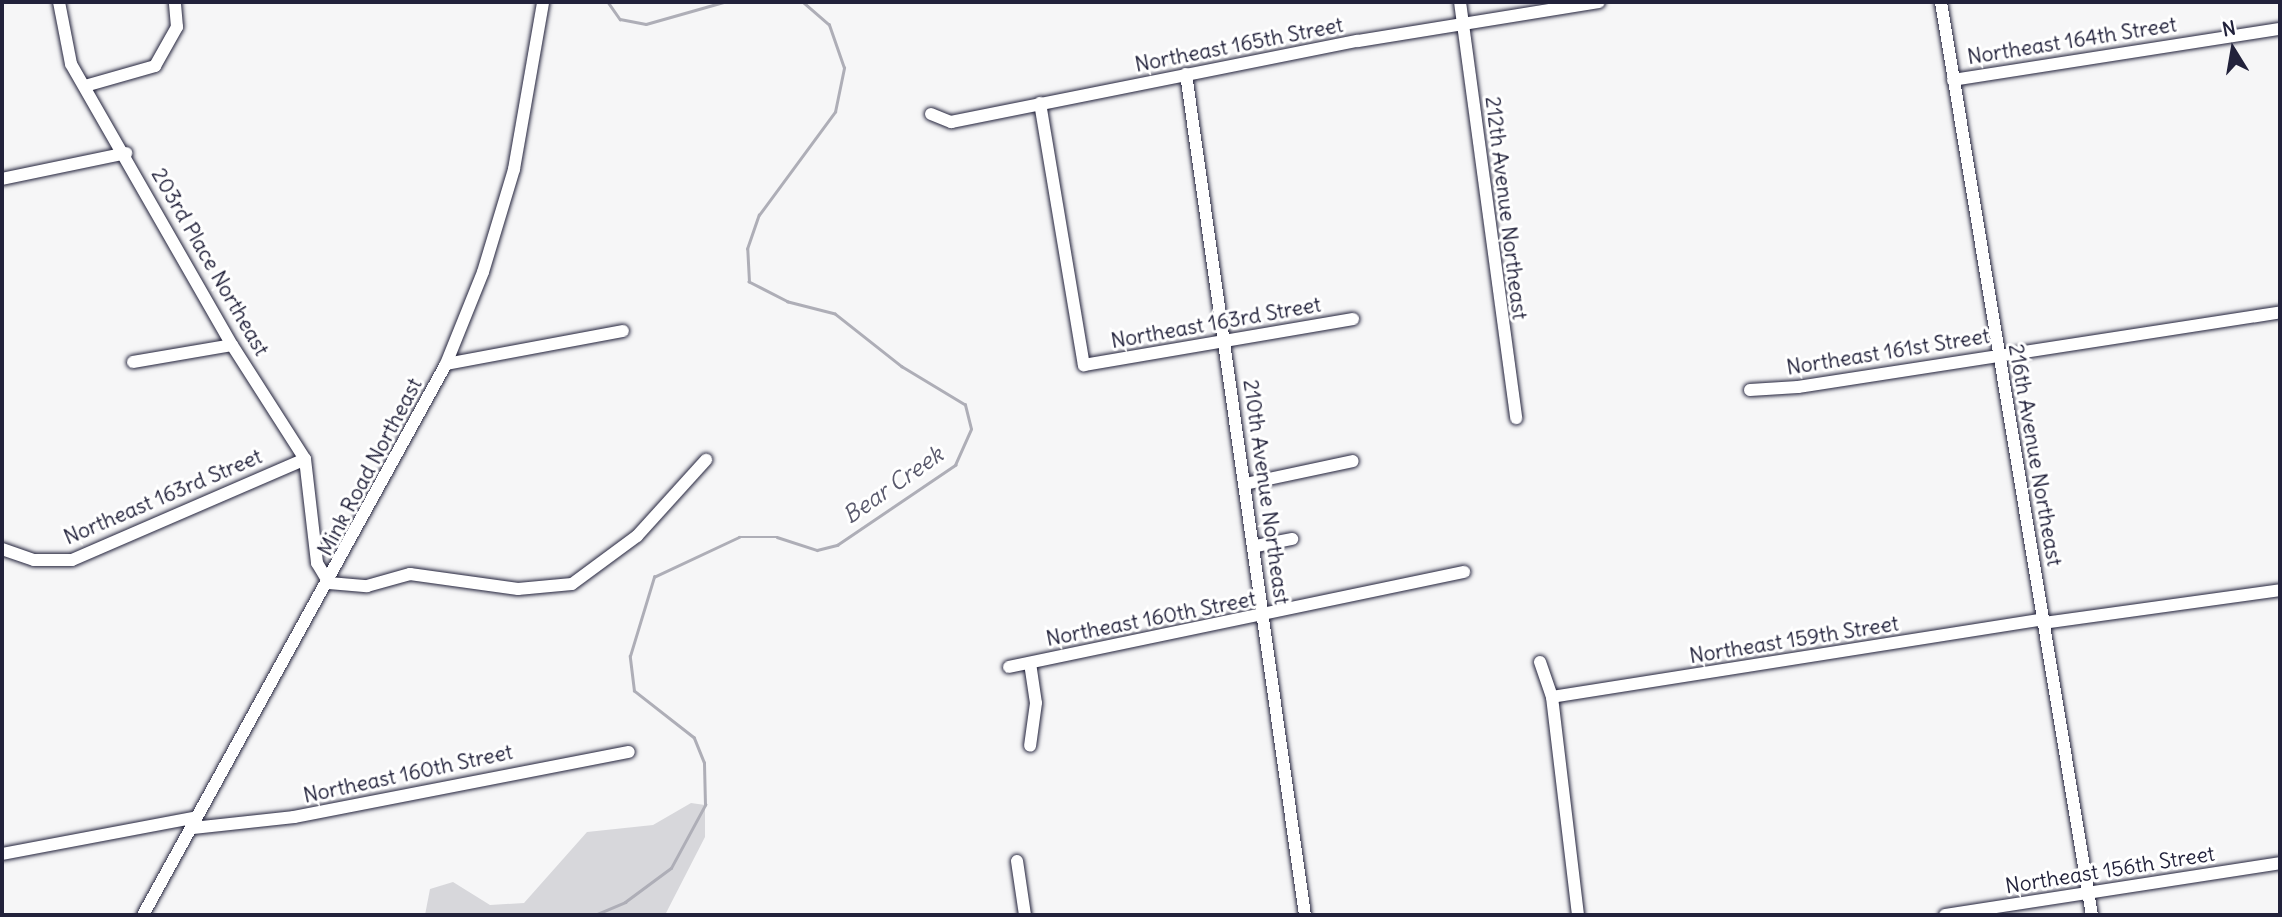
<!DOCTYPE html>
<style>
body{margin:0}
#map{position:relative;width:2282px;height:917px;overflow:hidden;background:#f6f6f7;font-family:Delius,sans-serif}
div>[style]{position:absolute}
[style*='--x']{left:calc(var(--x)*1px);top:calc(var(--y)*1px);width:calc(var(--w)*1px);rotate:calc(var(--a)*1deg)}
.green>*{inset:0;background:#d7d7db}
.stream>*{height:2.5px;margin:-1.25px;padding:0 1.25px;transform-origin:1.25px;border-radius:1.25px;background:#aeaeb7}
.roads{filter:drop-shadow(0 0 2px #22223b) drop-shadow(0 0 2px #22223b)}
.minor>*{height:12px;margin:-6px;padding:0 6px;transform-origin:6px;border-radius:6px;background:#fff}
span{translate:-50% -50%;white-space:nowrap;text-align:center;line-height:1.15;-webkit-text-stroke:6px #fff;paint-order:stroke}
.street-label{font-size:21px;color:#22223b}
.water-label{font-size:23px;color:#5a5a6d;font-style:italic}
.frame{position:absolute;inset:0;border:4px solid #22223b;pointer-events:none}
.north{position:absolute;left:2198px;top:14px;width:70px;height:70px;-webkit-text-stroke:5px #fff;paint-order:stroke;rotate:349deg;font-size:19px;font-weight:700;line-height:28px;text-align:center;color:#22223b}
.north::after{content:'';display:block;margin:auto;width:24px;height:32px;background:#22223b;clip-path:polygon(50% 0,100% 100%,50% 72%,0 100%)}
</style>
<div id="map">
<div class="green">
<div style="clip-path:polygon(691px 803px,705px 805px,705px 837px,665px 915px,425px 915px,430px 889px,453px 882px,490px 905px,524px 903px,587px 832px,653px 825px)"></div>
</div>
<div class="stream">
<div style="--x:608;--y:2;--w:21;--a:55"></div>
<div style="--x:620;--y:19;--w:26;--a:11"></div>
<div style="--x:646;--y:24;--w:81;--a:-15.8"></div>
<div style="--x:595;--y:915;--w:33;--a:-23"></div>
<div style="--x:625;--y:902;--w:57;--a:-36.5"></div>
<div style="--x:671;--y:868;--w:72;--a:-61.6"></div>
<div style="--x:705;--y:805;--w:42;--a:-91.4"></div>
<div style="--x:704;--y:763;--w:27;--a:-112"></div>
<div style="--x:694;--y:738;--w:76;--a:-141.9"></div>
<div style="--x:634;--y:691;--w:35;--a:-97"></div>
<div style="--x:630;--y:656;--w:83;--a:-73.1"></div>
<div style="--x:654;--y:577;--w:94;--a:-25.2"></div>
<div style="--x:739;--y:537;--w:38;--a:0"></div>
<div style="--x:777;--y:537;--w:42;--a:18"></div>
<div style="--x:817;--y:550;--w:21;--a:-14"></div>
<div style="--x:837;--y:545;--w:143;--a:-34.1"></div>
<div style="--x:955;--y:465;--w:39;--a:-66"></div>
<div style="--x:971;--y:429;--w:25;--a:-104"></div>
<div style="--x:965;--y:405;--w:74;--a:-148.9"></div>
<div style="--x:902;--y:367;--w:85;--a:-141.7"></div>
<div style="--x:835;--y:314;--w:49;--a:-165.7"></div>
<div style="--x:788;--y:302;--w:44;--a:-152.9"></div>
<div style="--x:749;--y:282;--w:33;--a:-93"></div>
<div style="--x:747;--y:249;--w:36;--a:-71"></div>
<div style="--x:759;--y:215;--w:128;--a:-53.6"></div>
<div style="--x:835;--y:112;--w:45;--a:-78.4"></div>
<div style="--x:844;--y:68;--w:46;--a:-109.2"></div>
<div style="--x:829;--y:25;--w:35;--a:-139"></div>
</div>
<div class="roads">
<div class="minor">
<div style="--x:59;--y:2;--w:63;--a:79"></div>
<div style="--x:71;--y:64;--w:324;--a:60.2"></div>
<div style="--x:232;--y:345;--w:135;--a:57.4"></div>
<div style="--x:305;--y:459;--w:105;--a:83.4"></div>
<div style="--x:317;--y:563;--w:23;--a:59"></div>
<div style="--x:329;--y:583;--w:38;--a:5"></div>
<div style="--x:367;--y:586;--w:45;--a:-15.6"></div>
<div style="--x:410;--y:574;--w:109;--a:7.9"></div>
<div style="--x:518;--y:589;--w:54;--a:-5.3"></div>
<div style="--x:572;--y:584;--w:81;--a:-36.4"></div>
<div style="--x:637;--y:536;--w:103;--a:-47.8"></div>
<div style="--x:1460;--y:2;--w:420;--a:82.3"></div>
<div style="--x:1941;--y:2;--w:925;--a:80.61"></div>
<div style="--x:1186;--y:74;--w:849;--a:81.95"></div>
<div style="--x:1953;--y:80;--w:331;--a:-8.9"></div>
<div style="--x:85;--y:86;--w:73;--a:-15.9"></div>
<div style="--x:155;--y:66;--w:45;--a:-60.6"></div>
<div style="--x:177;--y:27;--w:25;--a:-95"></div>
<div style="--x:1040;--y:103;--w:266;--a:80.5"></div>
<div style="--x:1084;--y:365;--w:273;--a:-9.7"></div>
<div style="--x:931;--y:114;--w:22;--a:22"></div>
<div style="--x:951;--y:122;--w:415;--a:-11.3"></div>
<div style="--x:1358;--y:41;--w:244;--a:-9.2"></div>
<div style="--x:2;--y:179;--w:127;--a:-11.8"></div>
<div style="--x:133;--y:362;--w:100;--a:-9.7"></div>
<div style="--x:446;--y:364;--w:180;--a:-10.6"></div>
<div style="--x:1750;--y:390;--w:48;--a:-3.6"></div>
<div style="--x:1798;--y:387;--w:488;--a:-8.8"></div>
<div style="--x:1245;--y:484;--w:110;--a:-12"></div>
<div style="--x:1256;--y:546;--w:37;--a:-11"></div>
<div style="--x:2;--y:549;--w:34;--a:19"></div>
<div style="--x:34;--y:560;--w:38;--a:0"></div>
<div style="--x:72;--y:560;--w:254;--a:-23.4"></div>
<div style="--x:2043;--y:623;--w:239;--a:-7.9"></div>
<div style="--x:1540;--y:662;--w:37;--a:71"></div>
<div style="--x:1552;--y:697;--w:220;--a:83.2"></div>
<div style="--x:1030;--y:663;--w:40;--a:81.5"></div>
<div style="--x:1036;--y:703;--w:43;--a:97.9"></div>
<div style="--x:1009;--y:667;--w:465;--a:-11.8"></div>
<div style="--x:1552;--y:697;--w:497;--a:-9"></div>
<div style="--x:193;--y:828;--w:102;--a:-6.2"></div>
<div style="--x:294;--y:817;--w:341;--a:-11"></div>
<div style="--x:2;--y:854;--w:198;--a:-10.7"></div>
<div style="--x:1017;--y:861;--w:55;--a:81.6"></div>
<div style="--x:143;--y:915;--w:629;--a:-61.19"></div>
<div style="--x:446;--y:364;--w:99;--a:-68.1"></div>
<div style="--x:483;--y:272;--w:108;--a:-73.2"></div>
<div style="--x:514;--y:169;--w:169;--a:-80.1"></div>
<div style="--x:1945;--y:915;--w:339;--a:-8.8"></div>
</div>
</div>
<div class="street-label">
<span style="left:2072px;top:41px;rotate:-9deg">Northeast 164th Street</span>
<span style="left:1239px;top:45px;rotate:-11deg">Northeast 165th Street</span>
<span style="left:1506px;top:208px;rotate:83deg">212th Avenue Northeast</span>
<span style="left:210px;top:262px;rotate:60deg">203rd Place Northeast</span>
<span style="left:1216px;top:323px;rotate:-10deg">Northeast 163rd Street</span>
<span style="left:1888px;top:352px;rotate:-9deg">Northeast 161st Street</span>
<span style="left:2035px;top:455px;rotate:80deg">216th Avenue Northeast</span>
<span style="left:370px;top:467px;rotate:-62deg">Mink Road Northeast</span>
<span style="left:1266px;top:492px;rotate:82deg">210th Avenue Northeast</span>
<span style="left:163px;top:497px;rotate:-23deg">Northeast 163rd Street</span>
<span style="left:1151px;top:619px;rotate:-11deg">Northeast 160th Street</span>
<span style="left:1794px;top:640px;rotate:-9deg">Northeast 159th Street</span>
<span style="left:408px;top:774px;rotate:-12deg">Northeast 160th Street</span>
<span style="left:2110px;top:870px;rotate:-9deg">Northeast 156th Street</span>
</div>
<div class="water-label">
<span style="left:893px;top:485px;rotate:-35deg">Bear Creek</span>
</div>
<div class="frame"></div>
<div class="north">N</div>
</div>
